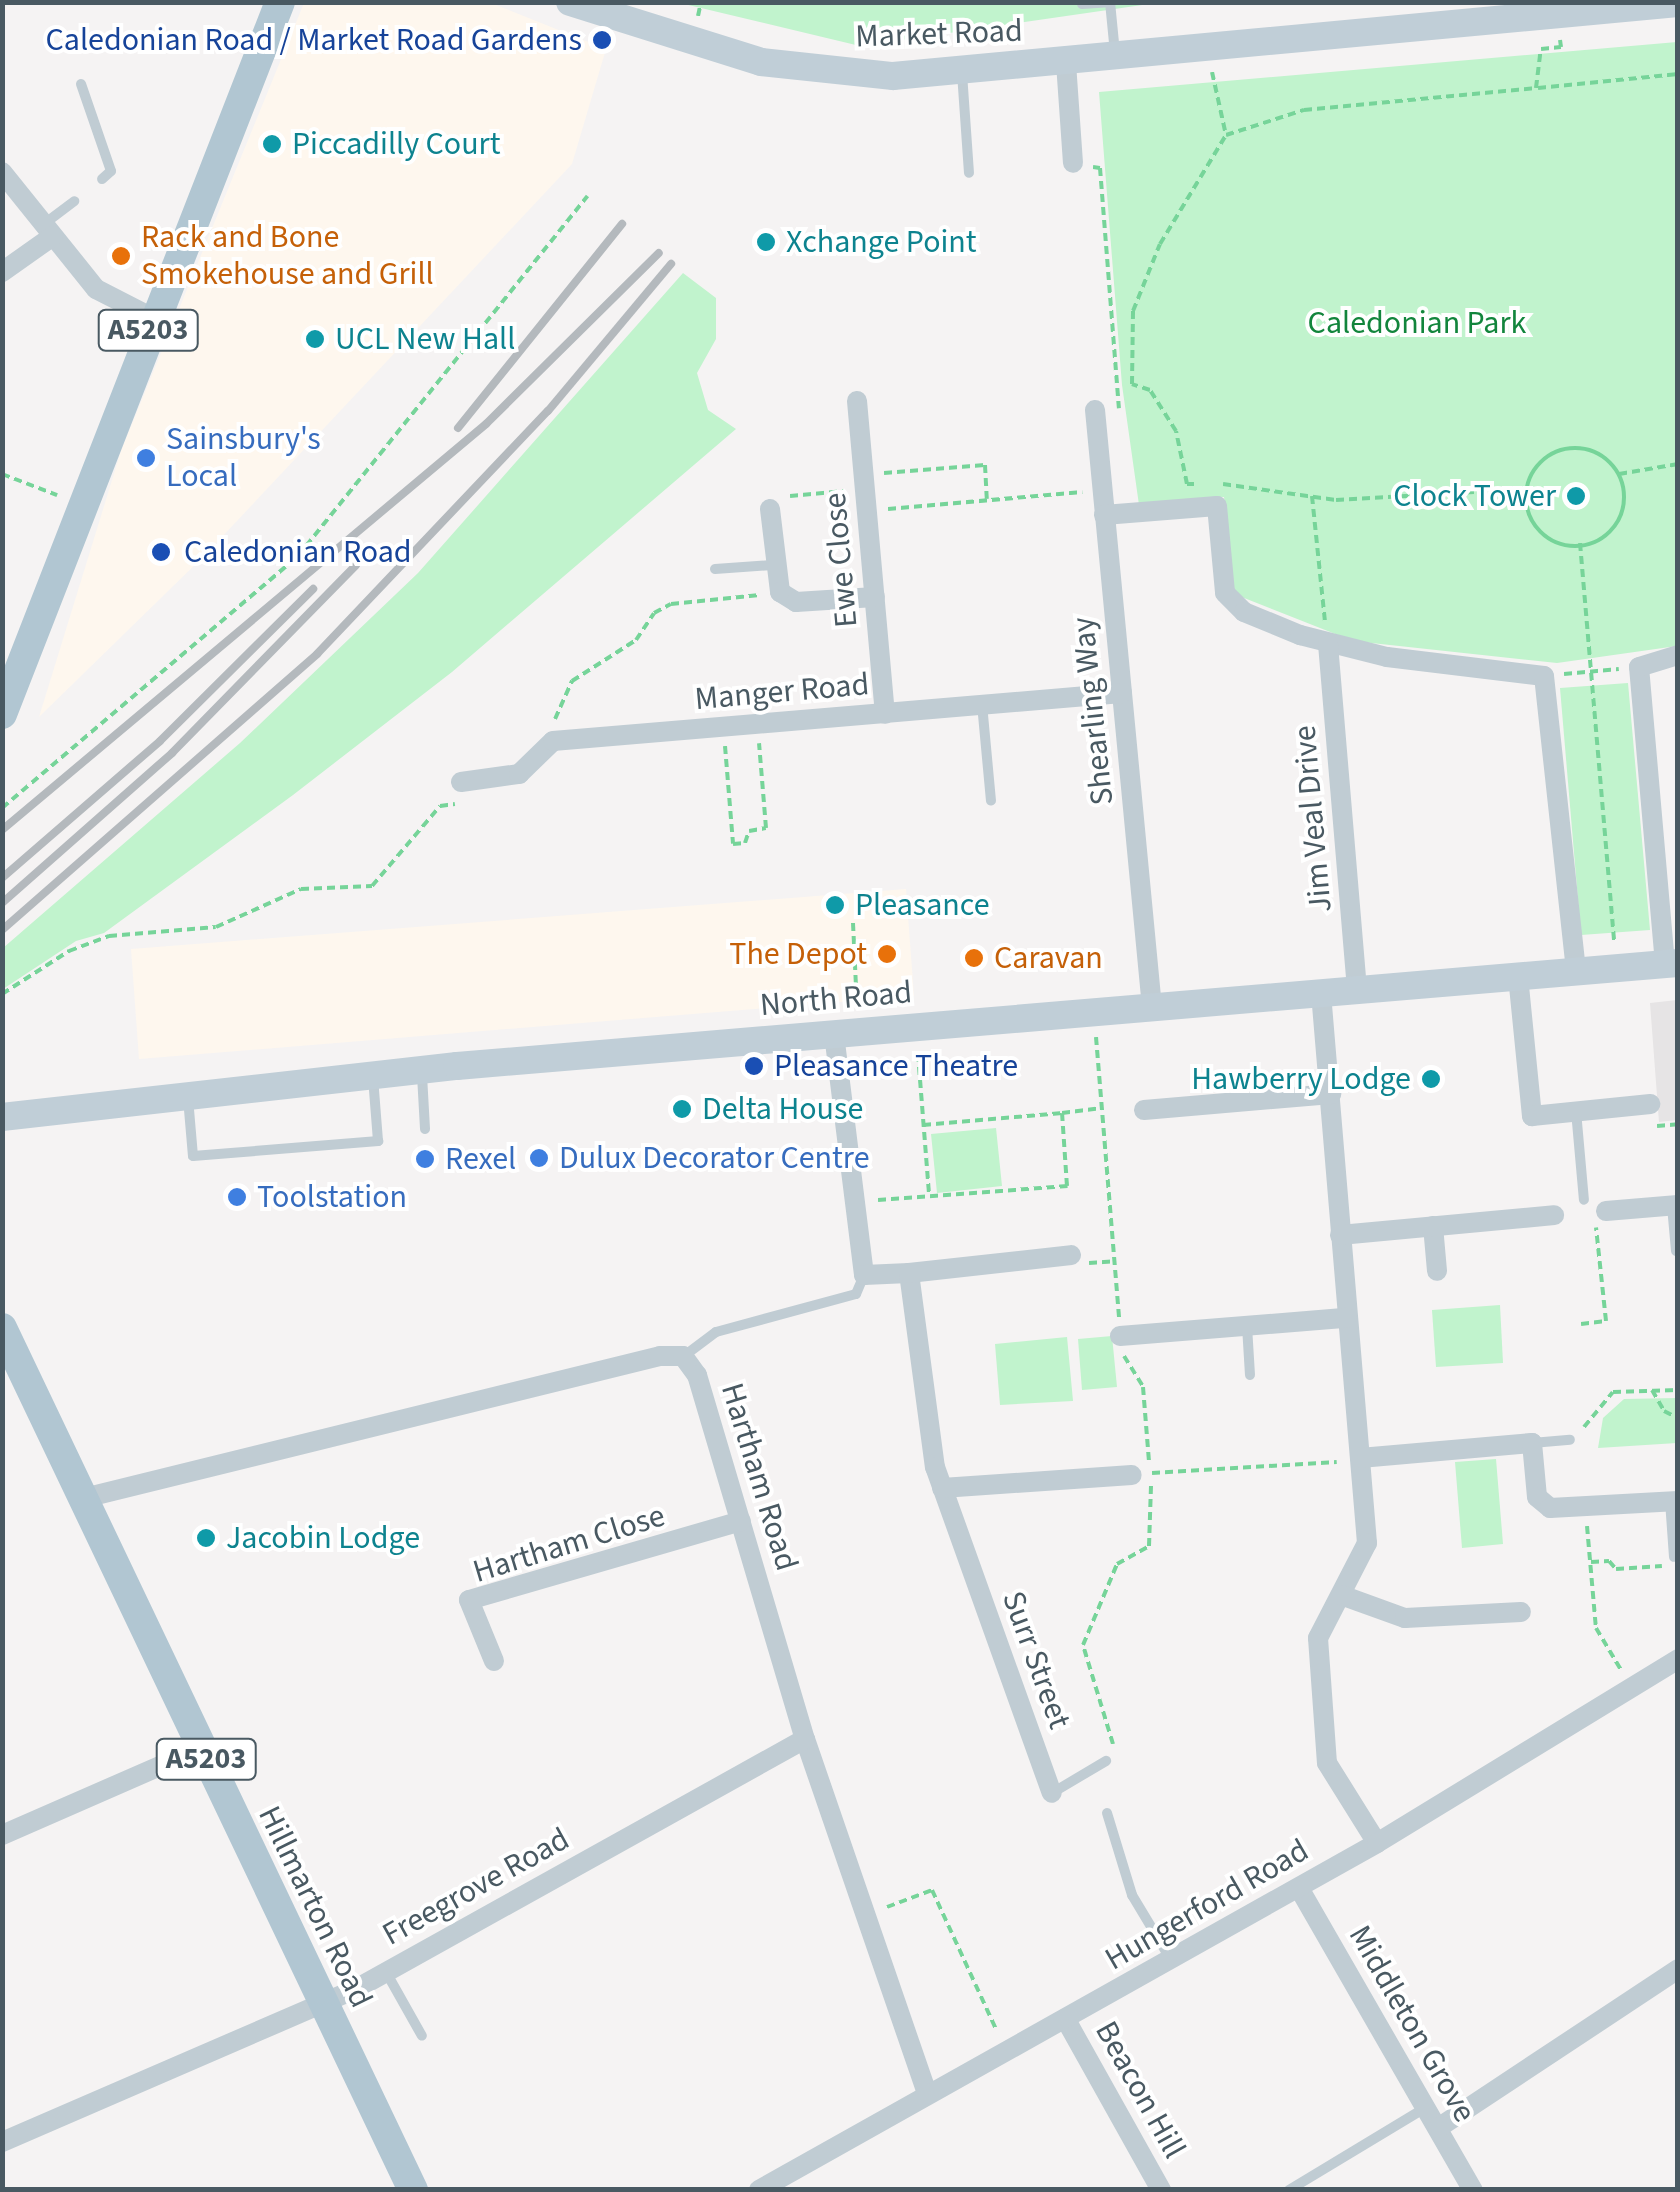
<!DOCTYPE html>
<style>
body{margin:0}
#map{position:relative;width:1680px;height:2192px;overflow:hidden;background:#f5f3f3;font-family:"Source Sans 3",sans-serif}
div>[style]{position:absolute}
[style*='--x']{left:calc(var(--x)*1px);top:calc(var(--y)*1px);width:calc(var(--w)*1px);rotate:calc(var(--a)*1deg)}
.commercial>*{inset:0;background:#fef7ee}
.education>*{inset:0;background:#e6e4e5}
.green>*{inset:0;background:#c1f3cd}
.path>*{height:4px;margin-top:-2px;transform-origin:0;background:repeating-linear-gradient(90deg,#76d499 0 8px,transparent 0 13px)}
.path>.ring{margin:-2px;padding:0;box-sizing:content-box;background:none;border:4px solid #76d499;border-radius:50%}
.lane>*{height:10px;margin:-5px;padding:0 5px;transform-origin:5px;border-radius:5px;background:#c0ccd3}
.street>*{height:20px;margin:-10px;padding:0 10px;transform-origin:10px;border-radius:10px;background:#c0ccd3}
.secondary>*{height:28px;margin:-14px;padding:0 14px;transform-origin:14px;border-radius:14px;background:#c0ced7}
.primary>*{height:30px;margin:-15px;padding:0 15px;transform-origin:15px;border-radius:15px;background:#b1c6d2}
.rail>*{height:8px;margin:-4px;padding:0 4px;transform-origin:4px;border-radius:4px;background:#b4b9bd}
.dots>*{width:28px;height:28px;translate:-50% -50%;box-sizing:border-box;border:5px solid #fff;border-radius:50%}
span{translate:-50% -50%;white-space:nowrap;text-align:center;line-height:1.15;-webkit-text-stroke:8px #fff;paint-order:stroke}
.shield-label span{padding:2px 8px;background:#fff;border:2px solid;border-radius:8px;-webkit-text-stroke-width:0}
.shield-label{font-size:30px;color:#495962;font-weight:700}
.street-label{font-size:32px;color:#495962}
.transit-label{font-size:32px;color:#164399}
.right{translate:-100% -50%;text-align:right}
.left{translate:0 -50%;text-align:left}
.culture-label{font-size:32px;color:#0d838f}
.food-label{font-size:32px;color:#c56008}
.park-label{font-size:32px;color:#12853c}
.shop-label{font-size:32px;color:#366cbe}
.frame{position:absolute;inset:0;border:5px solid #495962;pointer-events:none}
</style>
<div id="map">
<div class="commercial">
<div style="clip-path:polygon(304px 3px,491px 3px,606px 49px,572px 164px,205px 555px,39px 717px,121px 451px)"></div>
<div style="clip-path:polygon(906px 889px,914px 996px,139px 1059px,131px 949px)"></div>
</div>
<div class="education">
<div style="clip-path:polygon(1677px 1000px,1677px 1120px,1659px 1122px,1650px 1003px)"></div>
</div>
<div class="green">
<div style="clip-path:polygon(1163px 2px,860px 46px,680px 3px)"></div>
<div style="clip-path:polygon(1677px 42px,1677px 646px,1557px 663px,1353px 641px,1234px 594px,1224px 497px,1139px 505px,1122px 385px,1099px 92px)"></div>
<div style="clip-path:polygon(683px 273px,716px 298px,716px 339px,697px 373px,708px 410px,736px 429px,452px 672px,293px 795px,104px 933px,76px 941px,3px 989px,3px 948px,240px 743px,418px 573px)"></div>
<div style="clip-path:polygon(1628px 683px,1650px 930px,1581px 935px,1560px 688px)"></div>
<div style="clip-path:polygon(996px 1128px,1002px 1186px,937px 1193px,931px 1134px)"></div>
<div style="clip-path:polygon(1500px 1305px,1503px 1363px,1436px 1367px,1432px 1310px)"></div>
<div style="clip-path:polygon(1112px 1336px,1117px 1387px,1082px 1390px,1078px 1339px)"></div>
<div style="clip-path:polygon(1067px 1337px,1073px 1401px,1000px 1405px,995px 1344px)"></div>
<div style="clip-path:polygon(1677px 1398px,1677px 1443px,1598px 1448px,1603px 1418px,1624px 1399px)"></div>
<div style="clip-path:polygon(1496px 1459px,1503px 1544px,1462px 1548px,1455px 1462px)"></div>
</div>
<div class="path">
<div style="--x:698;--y:16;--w:14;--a:-78"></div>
<div style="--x:1212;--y:72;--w:65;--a:77.5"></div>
<div style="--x:1538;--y:88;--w:141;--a:-5.7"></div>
<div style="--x:1093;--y:167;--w:7;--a:8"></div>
<div style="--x:1100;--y:168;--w:241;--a:85.5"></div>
<div class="ring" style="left:1526px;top:448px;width:94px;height:94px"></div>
<div style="--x:884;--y:473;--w:101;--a:-4.5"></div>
<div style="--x:985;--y:465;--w:34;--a:87"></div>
<div style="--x:2;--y:474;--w:59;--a:20.9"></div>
<div style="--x:1619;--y:474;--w:60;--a:-9.6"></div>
<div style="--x:1194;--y:484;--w:7;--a:180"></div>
<div style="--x:1187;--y:484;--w:54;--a:-101.7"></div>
<div style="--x:1176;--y:431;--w:49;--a:-122.4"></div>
<div style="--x:1150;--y:390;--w:19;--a:-162"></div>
<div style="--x:1132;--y:384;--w:73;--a:-89.2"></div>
<div style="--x:1133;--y:311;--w:72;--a:-68.1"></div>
<div style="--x:1160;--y:244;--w:127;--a:-58.8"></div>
<div style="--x:1226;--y:135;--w:82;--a:-17.8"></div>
<div style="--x:1304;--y:110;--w:233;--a:-5.4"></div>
<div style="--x:1536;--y:88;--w:39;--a:-83"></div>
<div style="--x:1541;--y:49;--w:20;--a:-6"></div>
<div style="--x:1561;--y:47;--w:7;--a:-98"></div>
<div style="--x:1223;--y:484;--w:114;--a:8.1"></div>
<div style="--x:1336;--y:500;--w:191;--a:-3.3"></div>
<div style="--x:790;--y:496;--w:55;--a:-5.2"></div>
<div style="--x:1312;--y:496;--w:126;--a:84.1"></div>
<div style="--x:888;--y:509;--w:195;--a:-5"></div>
<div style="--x:1580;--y:543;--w:401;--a:85.1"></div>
<div style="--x:1564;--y:674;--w:55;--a:-5.2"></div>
<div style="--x:555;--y:719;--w:42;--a:-65.9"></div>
<div style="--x:572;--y:681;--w:76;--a:-32.6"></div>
<div style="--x:636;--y:640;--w:32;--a:-56"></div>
<div style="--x:654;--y:613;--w:19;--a:-28"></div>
<div style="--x:671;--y:604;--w:89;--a:-5.8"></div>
<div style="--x:725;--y:746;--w:98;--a:85.3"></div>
<div style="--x:733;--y:844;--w:12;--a:-5"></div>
<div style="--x:745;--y:843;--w:13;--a:-72"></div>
<div style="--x:749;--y:831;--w:17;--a:-10"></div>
<div style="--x:766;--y:828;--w:85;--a:-94.7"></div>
<div style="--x:2;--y:808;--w:389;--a:-40.4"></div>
<div style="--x:298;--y:556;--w:462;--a:-51.2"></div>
<div style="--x:853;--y:923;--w:84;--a:87.3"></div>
<div style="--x:2;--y:994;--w:80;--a:-32.7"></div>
<div style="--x:69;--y:951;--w:43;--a:-20.6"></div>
<div style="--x:109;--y:936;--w:107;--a:-4.8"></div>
<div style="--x:216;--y:927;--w:93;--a:-24.1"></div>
<div style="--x:301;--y:889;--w:71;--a:-2.4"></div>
<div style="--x:372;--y:886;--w:105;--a:-49.6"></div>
<div style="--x:440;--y:806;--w:15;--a:-8"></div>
<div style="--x:1096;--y:1037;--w:281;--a:85.3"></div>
<div style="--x:918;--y:1054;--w:140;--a:85.5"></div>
<div style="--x:923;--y:1125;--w:140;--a:-4.9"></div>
<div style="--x:1657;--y:1126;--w:21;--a:-5"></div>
<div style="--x:878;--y:1200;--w:190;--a:-4.2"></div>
<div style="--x:1067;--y:1186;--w:73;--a:-93.9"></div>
<div style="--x:1062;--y:1113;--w:40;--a:-7.1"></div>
<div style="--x:1089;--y:1263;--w:26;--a:-4"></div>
<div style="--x:1581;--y:1324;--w:25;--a:-7"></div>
<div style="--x:1606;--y:1321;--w:94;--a:-96.1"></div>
<div style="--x:1124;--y:1356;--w:36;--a:58"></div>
<div style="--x:1143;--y:1387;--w:74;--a:85.4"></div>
<div style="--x:1652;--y:1390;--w:24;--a:60"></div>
<div style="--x:1664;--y:1411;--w:16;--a:27"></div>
<div style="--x:1584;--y:1427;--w:45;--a:-50.4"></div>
<div style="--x:1613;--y:1392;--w:65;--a:-1.8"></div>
<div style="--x:1152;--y:1473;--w:185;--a:-3.4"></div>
<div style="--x:1587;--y:1526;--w:102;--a:85"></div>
<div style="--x:1596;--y:1628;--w:49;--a:59.2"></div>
<div style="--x:1591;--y:1562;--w:18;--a:-3"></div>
<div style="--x:1609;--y:1561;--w:11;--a:49"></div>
<div style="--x:1616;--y:1569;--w:46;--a:-3.7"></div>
<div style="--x:1113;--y:1744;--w:103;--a:-106.9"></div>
<div style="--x:1083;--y:1645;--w:88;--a:-67.2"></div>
<div style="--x:1117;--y:1564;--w:37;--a:-29"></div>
<div style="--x:1149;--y:1546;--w:61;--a:-88.1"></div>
<div style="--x:887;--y:1907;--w:48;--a:-20.7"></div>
<div style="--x:932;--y:1890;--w:153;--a:65.3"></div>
</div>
<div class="lane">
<div style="--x:1110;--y:2;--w:51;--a:84.4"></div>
<div style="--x:1082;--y:4;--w:26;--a:-4"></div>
<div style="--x:962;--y:73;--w:100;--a:86"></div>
<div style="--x:81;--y:84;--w:92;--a:71"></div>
<div style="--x:111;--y:171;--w:12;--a:138"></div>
<div style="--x:44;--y:224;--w:38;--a:-37"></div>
<div style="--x:715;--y:569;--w:57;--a:-4"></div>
<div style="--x:982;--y:704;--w:97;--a:84.7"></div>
<div style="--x:422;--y:1075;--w:54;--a:86.8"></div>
<div style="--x:188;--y:1098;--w:58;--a:85.1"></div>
<div style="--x:193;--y:1156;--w:186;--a:-4.6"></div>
<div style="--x:378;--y:1141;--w:64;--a:-94.5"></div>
<div style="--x:1576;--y:1111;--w:89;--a:84.9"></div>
<div style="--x:1672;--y:1206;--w:45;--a:84.9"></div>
<div style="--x:1247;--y:1326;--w:49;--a:86.5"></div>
<div style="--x:684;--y:1356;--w:40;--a:-37"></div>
<div style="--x:716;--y:1332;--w:145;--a:-15.2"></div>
<div style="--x:856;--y:1294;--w:21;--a:-67"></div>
<div style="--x:1532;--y:1443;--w:38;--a:-5"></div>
<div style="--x:1670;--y:1501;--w:56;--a:85.9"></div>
<div style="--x:1052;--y:1793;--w:63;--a:-30.7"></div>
<div style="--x:1107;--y:1813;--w:86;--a:73"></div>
<div style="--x:1132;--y:1895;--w:76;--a:59"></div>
<div style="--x:386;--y:1972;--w:73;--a:60.6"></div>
<div style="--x:1289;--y:2190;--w:159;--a:-31.1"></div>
</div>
<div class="street">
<div style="--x:1066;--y:63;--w:100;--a:86"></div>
<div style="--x:2;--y:172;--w:150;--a:51.2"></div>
<div style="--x:96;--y:289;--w:64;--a:27"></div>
<div style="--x:2;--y:272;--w:62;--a:-35.2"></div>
<div style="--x:857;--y:401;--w:314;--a:84.9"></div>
<div style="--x:1095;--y:410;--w:600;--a:84.55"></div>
<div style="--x:770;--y:509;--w:84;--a:83.1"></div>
<div style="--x:780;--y:592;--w:19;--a:32"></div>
<div style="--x:796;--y:602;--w:79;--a:-3.6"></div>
<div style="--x:1104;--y:515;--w:113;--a:-4.6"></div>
<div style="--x:1217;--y:506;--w:87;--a:84.7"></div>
<div style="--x:1225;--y:593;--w:27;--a:45"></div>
<div style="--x:1244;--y:612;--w:61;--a:22.3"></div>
<div style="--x:1300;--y:635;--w:90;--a:14.2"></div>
<div style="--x:1387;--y:657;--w:158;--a:6.9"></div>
<div style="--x:1544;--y:676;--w:297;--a:83.8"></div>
<div style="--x:1328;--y:644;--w:346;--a:85.2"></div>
<div style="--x:461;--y:782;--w:59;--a:-7.9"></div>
<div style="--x:519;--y:774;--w:47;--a:-44.1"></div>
<div style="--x:553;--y:741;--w:571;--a:-4.82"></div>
<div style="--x:1665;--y:964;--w:298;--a:-95"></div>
<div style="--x:1639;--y:667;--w:41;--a:-17.1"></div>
<div style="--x:1518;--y:976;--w:141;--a:84.3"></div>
<div style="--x:1532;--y:1116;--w:119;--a:-5.8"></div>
<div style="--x:1321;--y:993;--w:552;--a:85.22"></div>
<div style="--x:1367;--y:1543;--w:107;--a:117.3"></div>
<div style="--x:1318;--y:1638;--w:125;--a:85.9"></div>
<div style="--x:1327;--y:1763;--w:94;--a:58"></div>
<div style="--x:834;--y:1034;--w:243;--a:82.9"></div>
<div style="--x:864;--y:1275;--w:45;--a:-2.5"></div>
<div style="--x:909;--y:1273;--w:196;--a:82.4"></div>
<div style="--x:935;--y:1467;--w:346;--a:70.3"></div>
<div style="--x:1144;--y:1110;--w:188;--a:-4.9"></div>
<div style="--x:1606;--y:1211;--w:72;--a:-4.8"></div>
<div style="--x:1433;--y:1226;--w:45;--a:84.9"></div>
<div style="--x:1340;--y:1235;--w:215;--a:-5.3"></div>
<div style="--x:909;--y:1273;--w:163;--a:-6.3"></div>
<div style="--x:1120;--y:1336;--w:227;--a:-4.6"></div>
<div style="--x:1360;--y:1458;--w:173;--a:-5"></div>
<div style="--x:1532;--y:1443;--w:54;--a:84.7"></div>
<div style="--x:1537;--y:1497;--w:17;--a:40"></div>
<div style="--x:1550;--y:1508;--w:128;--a:-3.1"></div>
<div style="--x:942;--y:1488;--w:190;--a:-3.9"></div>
<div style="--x:80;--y:1499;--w:597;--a:-13.85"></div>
<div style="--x:660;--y:1356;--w:23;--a:0"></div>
<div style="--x:683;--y:1356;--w:24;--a:54"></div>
<div style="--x:697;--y:1375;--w:380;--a:73.5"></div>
<div style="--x:805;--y:1739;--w:375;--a:71"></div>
<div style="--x:1341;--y:1595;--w:68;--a:19.8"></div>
<div style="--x:1405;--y:1618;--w:116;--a:-3"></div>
<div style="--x:494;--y:1661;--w:66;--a:-112.3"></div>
<div style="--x:469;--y:1600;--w:283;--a:-16.2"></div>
<div style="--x:2;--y:1835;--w:217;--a:-23.6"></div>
<div style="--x:1299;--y:1888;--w:349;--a:60.1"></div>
<div style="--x:1066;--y:2020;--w:195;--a:60.8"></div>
<div style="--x:1438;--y:2128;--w:288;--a:-33.5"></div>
<div style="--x:2;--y:2142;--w:383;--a:-23.4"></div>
<div style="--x:354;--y:1990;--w:516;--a:-29.1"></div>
<div style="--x:759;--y:2190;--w:709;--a:-29.31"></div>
<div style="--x:1377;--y:1843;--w:353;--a:-31.4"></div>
</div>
<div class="secondary">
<div style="--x:570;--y:2;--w:200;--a:17.4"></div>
<div style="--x:761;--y:62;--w:133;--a:6.1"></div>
<div style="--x:893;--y:76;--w:788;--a:-5.31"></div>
<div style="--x:2;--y:1117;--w:458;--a:-6.4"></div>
<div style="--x:457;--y:1066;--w:1225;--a:-4.82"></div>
</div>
<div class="primary">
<div style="--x:2;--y:714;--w:764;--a:-68.67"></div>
<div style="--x:2;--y:1328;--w:955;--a:64.51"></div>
</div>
<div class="rail">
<div style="--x:458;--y:428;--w:262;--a:-51.2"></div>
<div style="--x:2;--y:830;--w:632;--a:-39.99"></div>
<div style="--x:486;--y:424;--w:243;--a:-44.7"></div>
<div style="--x:2;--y:878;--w:209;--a:-40.9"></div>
<div style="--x:160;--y:741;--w:216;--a:-44.8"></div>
<div style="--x:2;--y:903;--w:227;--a:-41.4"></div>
<div style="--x:172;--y:753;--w:263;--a:-45.6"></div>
<div style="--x:2;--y:930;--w:419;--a:-41.2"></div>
<div style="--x:317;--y:654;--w:335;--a:-46.5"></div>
<div style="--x:548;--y:411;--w:192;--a:-50.1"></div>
</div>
<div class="dots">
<div style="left:602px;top:40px;background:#1a4fb4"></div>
<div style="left:272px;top:144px;background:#0f9aa8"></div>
<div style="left:766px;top:242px;background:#0f9aa8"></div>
<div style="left:121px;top:256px;background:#e8710a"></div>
<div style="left:315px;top:339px;background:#0f9aa8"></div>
<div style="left:146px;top:458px;background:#3f7fe0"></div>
<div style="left:1576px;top:496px;background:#0f9aa8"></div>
<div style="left:161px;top:552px;background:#1a4fb4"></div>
<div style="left:835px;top:905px;background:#0f9aa8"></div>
<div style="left:887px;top:954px;background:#e8710a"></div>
<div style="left:974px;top:958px;background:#e8710a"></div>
<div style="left:754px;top:1066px;background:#1a4fb4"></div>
<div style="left:1431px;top:1079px;background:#0f9aa8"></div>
<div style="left:682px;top:1109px;background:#0f9aa8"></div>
<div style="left:539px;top:1158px;background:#3f7fe0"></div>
<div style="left:425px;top:1159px;background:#3f7fe0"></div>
<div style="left:237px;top:1197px;background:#3f7fe0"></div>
<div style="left:206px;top:1538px;background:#0f9aa8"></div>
</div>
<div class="shield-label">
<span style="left:148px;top:330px">A5203</span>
<span style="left:206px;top:1759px">A5203</span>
</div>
<div class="street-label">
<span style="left:939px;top:34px;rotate:-2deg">Market Road</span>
<span style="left:841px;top:560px;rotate:-95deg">Ewe Close</span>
<span style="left:782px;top:692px;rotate:-5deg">Manger Road</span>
<span style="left:1093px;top:711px;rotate:-96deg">Shearling Way</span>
<span style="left:1313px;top:819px;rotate:-95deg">Jim Veal Drive</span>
<span style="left:836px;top:999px;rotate:-5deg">North Road</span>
<span style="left:759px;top:1477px;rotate:73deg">Hartham Road</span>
<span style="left:569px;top:1544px;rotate:-17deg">Hartham Close</span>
<span style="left:1036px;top:1660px;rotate:70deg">Surr Street</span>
<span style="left:476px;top:1887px;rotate:-29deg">Freegrove Road</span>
<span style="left:1207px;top:1905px;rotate:-30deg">Hungerford Road</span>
<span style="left:315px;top:1907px;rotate:64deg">Hillmarton Road</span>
<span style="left:1412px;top:2024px;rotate:60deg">Middleton Grove</span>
<span style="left:1140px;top:2090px;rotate:61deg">Beacon Hill</span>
</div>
<div class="transit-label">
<span class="right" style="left:582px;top:40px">Caledonian Road / Market Road Gardens</span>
<span class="left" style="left:184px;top:552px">Caledonian Road</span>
<span class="left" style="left:774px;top:1066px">Pleasance Theatre</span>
</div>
<div class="culture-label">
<span class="left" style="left:292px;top:144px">Piccadilly Court</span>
<span class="left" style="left:786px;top:242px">Xchange Point</span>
<span class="left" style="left:335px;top:339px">UCL New Hall</span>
<span class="right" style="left:1556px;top:496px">Clock Tower</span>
<span class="left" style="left:855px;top:905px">Pleasance</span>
<span class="right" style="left:1411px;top:1079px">Hawberry Lodge</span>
<span class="left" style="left:702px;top:1109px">Delta House</span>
<span class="left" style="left:226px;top:1538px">Jacobin Lodge</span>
</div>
<div class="food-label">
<span class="left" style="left:141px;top:256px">Rack and Bone<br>Smokehouse and Grill</span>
<span class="right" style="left:867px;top:954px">The Depot</span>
<span class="left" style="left:994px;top:958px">Caravan</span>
</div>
<div class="park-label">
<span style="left:1417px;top:323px">Caledonian Park</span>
</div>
<div class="shop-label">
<span class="left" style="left:166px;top:458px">Sainsbury's<br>Local</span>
<span class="left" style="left:559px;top:1158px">Dulux Decorator Centre</span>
<span class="left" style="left:445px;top:1159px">Rexel</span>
<span class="left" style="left:257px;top:1197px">Toolstation</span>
</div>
<div class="frame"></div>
</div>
